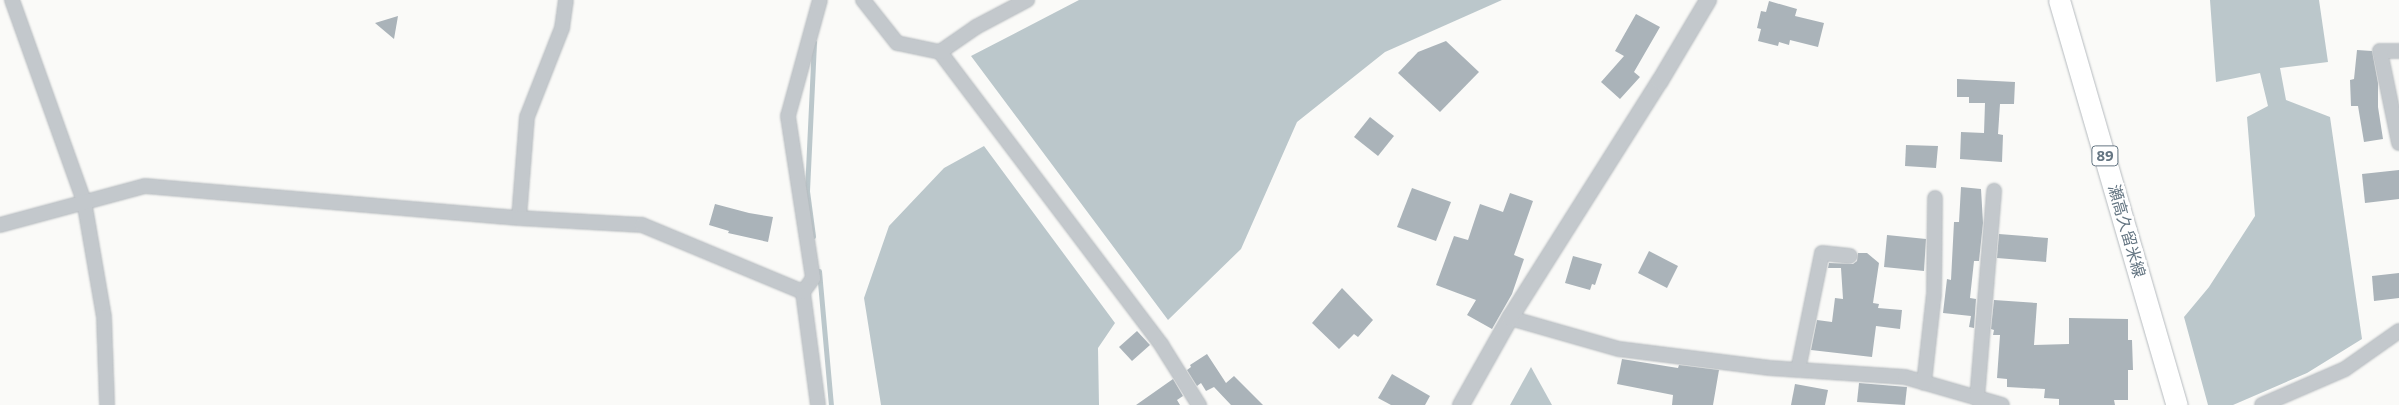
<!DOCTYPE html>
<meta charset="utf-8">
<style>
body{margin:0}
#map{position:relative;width:2399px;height:405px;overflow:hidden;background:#fafaf8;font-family:"Noto Sans","Noto Sans JP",sans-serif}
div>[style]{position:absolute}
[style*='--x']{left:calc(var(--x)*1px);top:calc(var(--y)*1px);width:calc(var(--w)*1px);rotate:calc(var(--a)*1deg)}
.water>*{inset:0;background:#bbc7cb}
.stream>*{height:5px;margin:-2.5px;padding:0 2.5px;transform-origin:2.5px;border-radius:2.5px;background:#bbc7cb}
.building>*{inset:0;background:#aab3b9}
.roads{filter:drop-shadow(0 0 1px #b5babe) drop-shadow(0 0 1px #b5babe)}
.minor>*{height:14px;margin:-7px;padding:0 7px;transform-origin:7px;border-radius:7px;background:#c3c8cc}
.tertiary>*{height:16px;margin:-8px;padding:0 8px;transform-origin:8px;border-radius:8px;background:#c3c8cc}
.primary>*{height:21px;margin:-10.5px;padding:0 10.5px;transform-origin:10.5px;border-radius:10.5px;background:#fff}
span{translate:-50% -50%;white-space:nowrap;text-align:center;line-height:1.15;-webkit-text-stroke:5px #fff;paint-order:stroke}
.shield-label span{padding:1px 4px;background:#fff;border:1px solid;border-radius:4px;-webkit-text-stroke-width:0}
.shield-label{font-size:15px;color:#657683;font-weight:700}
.street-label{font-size:16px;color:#657683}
</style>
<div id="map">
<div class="water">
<div style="clip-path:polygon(1079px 0,1502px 0,1385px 52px,1297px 122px,1241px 249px,1168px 320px,971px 56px)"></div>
<div style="clip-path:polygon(2210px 0,2319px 0,2328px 62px,2280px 68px,2286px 100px,2330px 117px,2362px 339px,2307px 373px,2233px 405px,2208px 405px,2184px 317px,2209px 287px,2255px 216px,2247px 117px,2268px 106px,2260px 73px,2216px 82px)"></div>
<div style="clip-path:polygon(984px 146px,1115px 323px,1098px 348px,1099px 405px,881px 405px,864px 298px,889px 226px,944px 168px)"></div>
<div style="clip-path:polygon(1531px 367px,1552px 405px,1510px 405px)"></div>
</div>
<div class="stream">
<div style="--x:813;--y:236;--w:45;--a:-97.6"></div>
<div style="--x:807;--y:191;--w:149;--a:-87.3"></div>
<div style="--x:819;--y:271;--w:135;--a:84.9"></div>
</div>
<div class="building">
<div style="clip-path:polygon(1769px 1px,1797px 9px,1795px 16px,1824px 23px,1818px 47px,1790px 40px,1789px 45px,1779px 42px,1778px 46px,1758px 41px,1761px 29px,1757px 28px,1761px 11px,1766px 12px)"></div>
<div style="clip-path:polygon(1636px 14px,1660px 27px,1634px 72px,1640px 77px,1620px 99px,1601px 82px,1624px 56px,1615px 51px)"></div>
<div style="clip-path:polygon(398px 16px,394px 39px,375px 23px)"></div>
<div style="clip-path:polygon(1446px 41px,1479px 72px,1440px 112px,1398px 73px,1418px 52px)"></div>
<div style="clip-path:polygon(2357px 50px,2372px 51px,2378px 83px,2378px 107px,2383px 139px,2364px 142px,2358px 106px,2351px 106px,2350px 80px,2354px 79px)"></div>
<div style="clip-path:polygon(1957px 79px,2015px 82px,2014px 104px,2000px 104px,1998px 134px,2003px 135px,2002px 162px,1960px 159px,1961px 132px,1984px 133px,1985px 103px,1969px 103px,1969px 97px,1957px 97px)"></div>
<div style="clip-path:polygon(1370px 117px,1394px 136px,1378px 156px,1354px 137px)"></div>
<div style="clip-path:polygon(1906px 145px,1938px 146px,1936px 168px,1905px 166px)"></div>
<div style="clip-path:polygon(2399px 170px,2399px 199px,2365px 203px,2362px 174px)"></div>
<div style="clip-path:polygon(1961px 187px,1981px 189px,1983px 223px,1979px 261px,1974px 261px,1970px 298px,1976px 299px,1974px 328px,1969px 327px,1971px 316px,1943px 313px,1947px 279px,1951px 280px,1954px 222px,1959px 222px)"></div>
<div style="clip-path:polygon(1412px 188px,1451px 202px,1436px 241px,1397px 227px)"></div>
<div style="clip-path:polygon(1510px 193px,1533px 201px,1514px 255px,1524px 259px,1512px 294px,1492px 329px,1467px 315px,1476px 300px,1436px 285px,1454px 236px,1468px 240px,1480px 204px,1503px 212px)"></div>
<div style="clip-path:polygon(715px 204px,749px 213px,773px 217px,768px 242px,728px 233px,729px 231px,709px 225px)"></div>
<div style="clip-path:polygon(1999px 234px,2048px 238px,2046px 262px,1997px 258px)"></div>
<div style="clip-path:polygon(1887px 235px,1926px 239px,1924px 271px,1884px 267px)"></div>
<div style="clip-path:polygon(1649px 251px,1678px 266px,1667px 288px,1638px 273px)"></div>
<div style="clip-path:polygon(1858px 253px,1867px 253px,1879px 263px,1873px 303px,1879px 304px,1878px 308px,1902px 310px,1900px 329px,1876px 326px,1872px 357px,1811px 350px,1817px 320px,1832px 322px,1835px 298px,1843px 299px,1841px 268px,1828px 268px,1829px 263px,1853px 264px,1857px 261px)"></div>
<div style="clip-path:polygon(1573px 256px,1602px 264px,1595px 285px,1592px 284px,1590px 290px,1565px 283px)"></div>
<div style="clip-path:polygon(2399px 273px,2399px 298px,2374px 301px,2372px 276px)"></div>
<div style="clip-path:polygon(1342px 288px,1373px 320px,1358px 337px,1354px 334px,1339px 349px,1312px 323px)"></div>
<div style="clip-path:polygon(1994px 300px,2037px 303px,2034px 345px,2069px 344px,2069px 318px,2128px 319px,2128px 340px,2132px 340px,2133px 370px,2128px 370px,2128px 400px,2114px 400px,2115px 405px,2059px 405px,2059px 399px,2044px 398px,2045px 389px,2007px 387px,2007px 379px,1997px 378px,2000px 335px,1993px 335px,1994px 330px,1991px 329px)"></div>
<div style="clip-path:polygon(1137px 331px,1150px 345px,1132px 361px,1119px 347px)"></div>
<div style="clip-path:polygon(1207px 354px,1226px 383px,1234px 376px,1263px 405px,1231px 405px,1214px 387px,1206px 391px,1201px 383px,1197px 386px,1187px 370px,1191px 367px,1190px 365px)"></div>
<div style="clip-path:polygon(1622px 359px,1678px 368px,1679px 365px,1719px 370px,1713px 405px,1672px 405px,1673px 395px,1617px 384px)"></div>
<div style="clip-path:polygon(1392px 374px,1430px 396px,1425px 405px,1391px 405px,1378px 398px)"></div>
<div style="clip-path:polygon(1173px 379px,1183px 396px,1177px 400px,1180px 405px,1136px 405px)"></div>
<div style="clip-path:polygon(1859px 383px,1907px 387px,1905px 405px,1857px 402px)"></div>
<div style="clip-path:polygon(1795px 384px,1828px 390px,1825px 405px,1791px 405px)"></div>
</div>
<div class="roads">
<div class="minor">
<div style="--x:12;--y:0;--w:214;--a:70.3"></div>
<div style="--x:84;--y:201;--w:118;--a:80.2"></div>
<div style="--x:104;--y:317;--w:88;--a:88"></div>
<div style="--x:863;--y:0;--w:55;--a:51.7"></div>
<div style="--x:897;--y:43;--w:44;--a:11.8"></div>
<div style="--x:940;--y:52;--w:368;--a:52.9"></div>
<div style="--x:1162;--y:346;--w:70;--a:57.9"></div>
<div style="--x:2399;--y:51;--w:19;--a:180"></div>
<div style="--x:2380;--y:51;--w:94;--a:78.3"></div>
<div style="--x:940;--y:52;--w:44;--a:-34.8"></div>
<div style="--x:976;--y:27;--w:58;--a:-27.9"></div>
<div style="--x:519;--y:218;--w:101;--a:-85.5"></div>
<div style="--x:527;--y:117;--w:96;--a:-68.5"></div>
<div style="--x:562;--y:28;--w:28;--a:-82"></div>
<div style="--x:0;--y:225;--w:150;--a:-15.1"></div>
<div style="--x:145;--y:186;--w:375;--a:4.9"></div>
<div style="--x:519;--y:218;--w:123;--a:3.3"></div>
<div style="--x:642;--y:225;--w:174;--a:22.6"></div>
<div style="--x:1510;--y:318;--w:113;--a:15.9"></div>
<div style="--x:1619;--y:349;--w:152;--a:7.2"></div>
<div style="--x:1770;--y:368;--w:135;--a:3.8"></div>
<div style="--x:1905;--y:377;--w:101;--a:16.1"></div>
<div style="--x:1798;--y:370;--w:119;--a:-78.4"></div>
<div style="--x:1822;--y:253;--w:28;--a:6"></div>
<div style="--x:1924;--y:383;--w:90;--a:-83.6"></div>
<div style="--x:1934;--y:294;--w:96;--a:-89.4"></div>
<div style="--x:1977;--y:399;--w:209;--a:-85.3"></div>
<div style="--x:818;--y:405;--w:114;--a:-97.6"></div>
<div style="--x:803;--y:292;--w:17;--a:-54"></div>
<div style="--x:813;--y:278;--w:164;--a:-98.8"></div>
<div style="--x:788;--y:116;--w:120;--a:-74.6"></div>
<div style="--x:2262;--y:405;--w:90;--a:-23.4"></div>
<div style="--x:2345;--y:369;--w:66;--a:-35.1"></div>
</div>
<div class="tertiary">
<div style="--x:1461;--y:405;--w:100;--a:-60.6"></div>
<div style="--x:1510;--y:318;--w:280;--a:-57.7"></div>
<div style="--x:1660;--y:81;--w:94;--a:-59.3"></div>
</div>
<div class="primary">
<div style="--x:2059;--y:0;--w:422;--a:73.8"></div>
</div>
</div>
<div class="shield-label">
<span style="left:2105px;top:156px">89</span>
</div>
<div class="street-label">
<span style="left:2127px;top:231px;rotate:74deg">瀬高久留米線</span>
</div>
</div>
